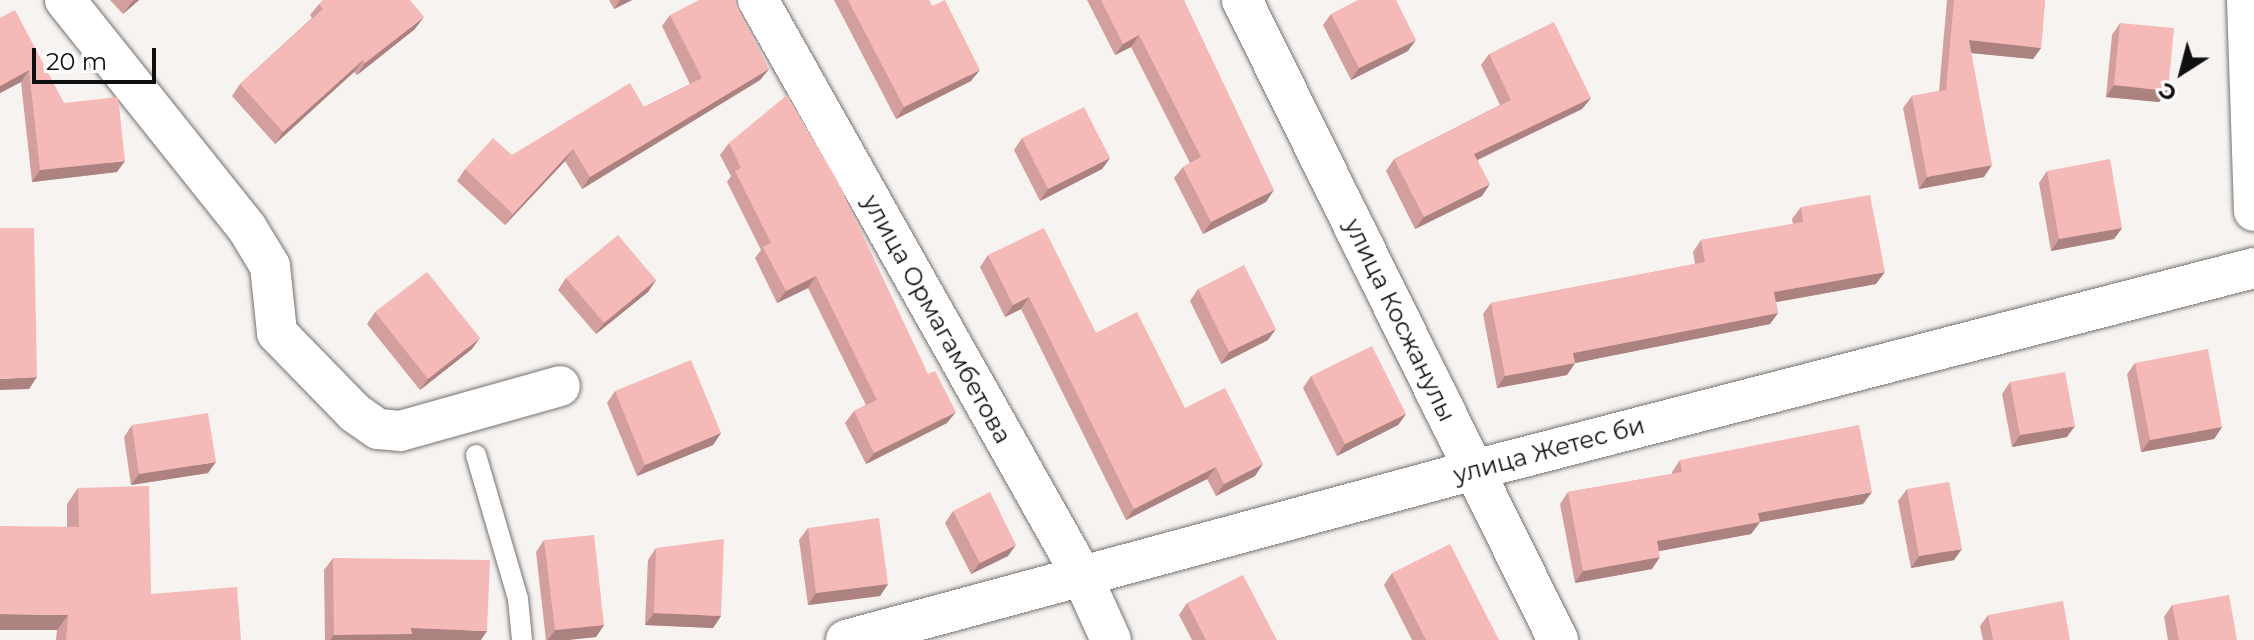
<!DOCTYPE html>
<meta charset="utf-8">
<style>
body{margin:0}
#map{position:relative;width:2254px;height:640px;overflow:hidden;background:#f6f3f1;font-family:Montserrat,sans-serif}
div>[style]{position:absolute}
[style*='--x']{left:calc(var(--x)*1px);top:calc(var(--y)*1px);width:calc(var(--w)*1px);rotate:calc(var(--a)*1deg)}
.roads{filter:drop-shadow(0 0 2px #767371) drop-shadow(0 0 2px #767371)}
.service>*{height:20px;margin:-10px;padding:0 10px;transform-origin:10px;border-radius:10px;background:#fff}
.minor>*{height:40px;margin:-20px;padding:0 20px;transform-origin:20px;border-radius:20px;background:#fff}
.wall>*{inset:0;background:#d39f9e}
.shaded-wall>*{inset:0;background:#ac8281}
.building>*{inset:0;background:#f5b9b8}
span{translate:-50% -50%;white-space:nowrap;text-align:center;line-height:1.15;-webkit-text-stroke:8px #fff;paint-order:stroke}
.street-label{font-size:24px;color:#100f0f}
.north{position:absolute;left:2142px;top:32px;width:80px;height:80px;-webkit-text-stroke:6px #fff;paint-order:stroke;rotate:216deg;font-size:22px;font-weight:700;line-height:32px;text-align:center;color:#100f0f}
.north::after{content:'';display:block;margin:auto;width:28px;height:36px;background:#100f0f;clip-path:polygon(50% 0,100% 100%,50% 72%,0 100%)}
.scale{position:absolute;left:32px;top:48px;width:124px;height:36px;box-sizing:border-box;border:4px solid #100f0f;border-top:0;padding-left:10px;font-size:24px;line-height:28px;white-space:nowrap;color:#100f0f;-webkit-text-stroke:6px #fff;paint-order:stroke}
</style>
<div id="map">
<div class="roads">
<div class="service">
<div style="--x:476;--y:455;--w:150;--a:73.7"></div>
<div style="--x:518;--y:599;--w:41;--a:84.4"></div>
</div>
<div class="minor">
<div style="--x:65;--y:0;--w:292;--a:51.4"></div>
<div style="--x:247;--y:228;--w:44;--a:58.8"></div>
<div style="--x:270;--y:266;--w:67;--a:84"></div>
<div style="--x:277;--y:333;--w:112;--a:45.7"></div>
<div style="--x:355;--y:413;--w:28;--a:35"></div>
<div style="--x:378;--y:429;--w:22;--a:5"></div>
<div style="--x:400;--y:431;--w:166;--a:-15.7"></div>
<div style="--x:758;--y:0;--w:661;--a:60.64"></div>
<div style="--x:1082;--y:576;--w:70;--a:65.6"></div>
<div style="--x:1242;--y:0;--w:714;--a:63.72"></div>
<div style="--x:2247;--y:0;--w:211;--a:88.1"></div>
<div style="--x:846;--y:640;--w:651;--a:-15.15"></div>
<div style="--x:1474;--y:470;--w:806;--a:-14.52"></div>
</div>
</div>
<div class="wall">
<div style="clip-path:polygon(110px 0,139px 0,123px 14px)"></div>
<div style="clip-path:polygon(609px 0,632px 0,614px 9px)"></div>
<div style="clip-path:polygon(834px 0,929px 0,971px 81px,896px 119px)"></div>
<div style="clip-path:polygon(1087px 0,1184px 0,1266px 202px,1203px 234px,1174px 178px,1183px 167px,1190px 163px,1131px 47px,1115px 55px)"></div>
<div style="clip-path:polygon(1947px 0,2045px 0,2041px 48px,2033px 59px,1971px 53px,1984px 177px,1919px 189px,1903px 108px,1912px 96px,1939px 91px)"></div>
<div style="clip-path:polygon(319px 4px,415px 29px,357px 75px,354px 72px,275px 144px,232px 96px,240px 84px,312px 18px,310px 15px)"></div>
<div style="clip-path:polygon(1331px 14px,1408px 51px,1351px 80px,1323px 25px)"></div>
<div style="clip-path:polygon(670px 15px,769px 69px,760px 80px,582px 189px,565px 161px,505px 225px,457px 181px,465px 169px,512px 155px,644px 107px,690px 84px,662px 26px)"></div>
<div style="clip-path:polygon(0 18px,64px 103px,117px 172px,32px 182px,21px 82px,0 93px)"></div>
<div style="clip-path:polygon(2120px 23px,2168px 91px,2159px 102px,2106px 97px,2112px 35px)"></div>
<div style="clip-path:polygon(1489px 54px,1591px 98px,1582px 109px,1478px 160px,1482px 196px,1415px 229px,1386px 171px,1394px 159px,1500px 105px,1481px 65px)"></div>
<div style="clip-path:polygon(1022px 138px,1110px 158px,1102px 169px,1040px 201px,1014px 150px)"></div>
<div style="clip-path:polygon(729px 143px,947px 423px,866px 464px,845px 423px,854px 411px,866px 405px,808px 288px,777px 303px,755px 258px,761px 250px,727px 182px,731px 176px,720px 155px)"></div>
<div style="clip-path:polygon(2047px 171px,2122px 228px,2114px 239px,2051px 251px,2039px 183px)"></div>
<div style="clip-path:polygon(1801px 207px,1876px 284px,1776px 302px,1778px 313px,1770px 324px,1575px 363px,1567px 375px,1497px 388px,1483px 314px,1491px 303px,1695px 264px,1693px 252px,1701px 240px,1793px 224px,1792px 219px)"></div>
<div style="clip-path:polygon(988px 255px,1096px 333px,1185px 408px,1255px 476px,1216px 496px,1207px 479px,1126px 520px,1021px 309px,1005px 317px,980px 267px)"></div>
<div style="clip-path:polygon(566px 278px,656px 280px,648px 292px,596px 334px,558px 290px)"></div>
<div style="clip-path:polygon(1198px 289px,1268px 340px,1221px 364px,1190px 301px)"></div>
<div style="clip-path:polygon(375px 312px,472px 349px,420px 390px,367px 324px)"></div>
<div style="clip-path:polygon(2135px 363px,2222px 427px,2214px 439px,2141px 452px,2127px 374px)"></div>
<div style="clip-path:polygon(1311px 376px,1406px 414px,1398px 425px,1337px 456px,1303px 388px)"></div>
<div style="clip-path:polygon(2010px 382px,2067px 437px,2012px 447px,2002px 394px)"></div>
<div style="clip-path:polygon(615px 391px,721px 433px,713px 445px,637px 476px,607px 403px)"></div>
<div style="clip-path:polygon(132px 425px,208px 473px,131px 485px,124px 437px)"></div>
<div style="clip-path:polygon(1680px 460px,1863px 504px,1760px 522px,1751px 534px,1659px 551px,1652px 569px,1575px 583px,1560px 504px,1568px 492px,1672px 474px,1672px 472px)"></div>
<div style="clip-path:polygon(78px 488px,151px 594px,241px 640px,56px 640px,67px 527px,67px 504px)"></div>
<div style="clip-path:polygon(1907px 489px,1954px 560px,1911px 568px,1898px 501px)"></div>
<div style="clip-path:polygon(953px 511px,1008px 556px,971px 574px,945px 523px)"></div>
<div style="clip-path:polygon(808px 528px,888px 584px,880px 596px,808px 605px,799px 540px)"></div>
<div style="clip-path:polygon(544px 540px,604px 625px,596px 637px,567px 640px,546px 640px,536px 552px)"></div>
<div style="clip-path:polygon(656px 548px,721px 616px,713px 628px,645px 625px,648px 560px)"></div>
<div style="clip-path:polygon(333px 558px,481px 640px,325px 640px,324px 570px)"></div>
<div style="clip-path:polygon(1392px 573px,1499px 640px,1412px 640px,1384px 585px)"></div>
<div style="clip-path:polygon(1187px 603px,1277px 640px,1192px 640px,1179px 615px)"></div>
<div style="clip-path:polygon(2172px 605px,2237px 640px,2168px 640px,2164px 617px)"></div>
<div style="clip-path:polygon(1988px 615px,2070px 640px,1983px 640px,1980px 626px)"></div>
</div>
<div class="shaded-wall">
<div style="clip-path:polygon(134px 0,139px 0,123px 14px,131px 3px)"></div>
<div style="clip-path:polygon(620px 0,632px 0,614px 9px)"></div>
<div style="clip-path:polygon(424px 17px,415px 29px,357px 75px,365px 63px)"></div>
<div style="clip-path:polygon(1139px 35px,1131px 47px,1115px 55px,1123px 44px)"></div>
<div style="clip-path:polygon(1416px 40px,1408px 51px,1351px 80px,1359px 68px)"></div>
<div style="clip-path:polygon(1969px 40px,2041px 48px,2033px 59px,1960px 52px)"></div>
<div style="clip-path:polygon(363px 60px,354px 72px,275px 144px,283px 132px)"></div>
<div style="clip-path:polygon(769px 69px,760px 80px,582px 189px,590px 177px)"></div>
<div style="clip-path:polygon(29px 70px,21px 82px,0 93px,0 86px)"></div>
<div style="clip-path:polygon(980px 70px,971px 81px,896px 119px,904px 107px)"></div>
<div style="clip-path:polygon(2114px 85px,2168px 91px,2159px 102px,2106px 97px)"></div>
<div style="clip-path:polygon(1591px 98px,1582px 109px,1466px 165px,1474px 154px)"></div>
<div style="clip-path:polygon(573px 149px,565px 161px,505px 225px,513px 214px)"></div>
<div style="clip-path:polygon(1110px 158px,1102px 169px,1040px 201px,1048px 189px)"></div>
<div style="clip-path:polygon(125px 161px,117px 172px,32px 182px,40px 170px)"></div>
<div style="clip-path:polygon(1992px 165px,1984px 177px,1919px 189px,1927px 177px)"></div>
<div style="clip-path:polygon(1490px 184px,1482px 196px,1415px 229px,1424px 217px)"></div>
<div style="clip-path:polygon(1274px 190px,1266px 202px,1203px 234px,1211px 222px)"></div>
<div style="clip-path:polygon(2122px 228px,2114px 239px,2051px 251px,2059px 239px)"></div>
<div style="clip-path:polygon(1885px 272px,1876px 284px,1766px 304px,1774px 292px)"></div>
<div style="clip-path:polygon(816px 276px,808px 288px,777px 303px,786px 291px)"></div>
<div style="clip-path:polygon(656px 280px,648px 292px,596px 334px,604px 323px)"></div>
<div style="clip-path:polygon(1029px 297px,1021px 309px,1005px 317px,1013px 305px)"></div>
<div style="clip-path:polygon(1778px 313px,1770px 324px,1565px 365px,1573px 353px)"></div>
<div style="clip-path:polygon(1276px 329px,1268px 340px,1221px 364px,1229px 352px)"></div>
<div style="clip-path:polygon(480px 338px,472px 349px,420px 390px,428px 379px)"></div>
<div style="clip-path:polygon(1575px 363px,1567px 375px,1497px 388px,1505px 376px)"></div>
<div style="clip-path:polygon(37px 377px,29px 389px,0 390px,0 379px)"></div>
<div style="clip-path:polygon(956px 412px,947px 423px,866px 464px,874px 453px)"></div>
<div style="clip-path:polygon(1406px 414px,1398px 425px,1337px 456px,1345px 444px)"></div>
<div style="clip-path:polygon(2075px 426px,2067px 437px,2012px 447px,2020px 435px)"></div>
<div style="clip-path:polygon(2222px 427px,2214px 439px,2141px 452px,2150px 440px)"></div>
<div style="clip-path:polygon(721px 433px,713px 445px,637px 476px,645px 465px)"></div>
<div style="clip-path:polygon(216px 462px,208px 473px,131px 485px,139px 474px)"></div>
<div style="clip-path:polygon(1263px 464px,1255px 476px,1216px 496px,1224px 484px)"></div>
<div style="clip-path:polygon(1216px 467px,1207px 479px,1126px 520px,1134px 509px)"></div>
<div style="clip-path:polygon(1872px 492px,1863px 504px,1760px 522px,1751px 534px,1649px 553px,1657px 541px,1758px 513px)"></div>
<div style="clip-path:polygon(1016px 545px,1008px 556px,971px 574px,980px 563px)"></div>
<div style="clip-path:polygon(1962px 549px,1954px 560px,1911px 568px,1919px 556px)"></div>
<div style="clip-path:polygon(1660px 557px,1652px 569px,1575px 583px,1583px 571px)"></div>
<div style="clip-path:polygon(888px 584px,880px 596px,808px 605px,816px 593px)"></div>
<div style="clip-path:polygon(654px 613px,721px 616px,713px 628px,645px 625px)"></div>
<div style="clip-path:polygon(0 614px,68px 615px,57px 630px,0 630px)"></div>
<div style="clip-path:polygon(604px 625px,596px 637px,567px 640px,548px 640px,555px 630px)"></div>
<div style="clip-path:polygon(411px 628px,487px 631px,481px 640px,330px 640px,334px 635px)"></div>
</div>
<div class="building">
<div style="clip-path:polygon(323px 0,410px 0,424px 17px,365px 63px,363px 60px,283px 132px,240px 84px,323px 9px,319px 4px)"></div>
<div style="clip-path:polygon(699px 0,734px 0,769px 69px,590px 177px,573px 149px,513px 214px,465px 169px,493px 138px,512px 155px,630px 83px,644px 107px,702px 78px,670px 15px)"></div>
<div style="clip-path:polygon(848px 0,929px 0,932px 6px,945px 0,980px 70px,904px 107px)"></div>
<div style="clip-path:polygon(1101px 0,1184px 0,1274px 190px,1211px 222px,1183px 167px,1201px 157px,1139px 35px,1123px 44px)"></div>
<div style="clip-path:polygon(1358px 0,1396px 0,1416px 40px,1359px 68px,1331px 14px)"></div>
<div style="clip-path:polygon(1954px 0,2045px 0,2041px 48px,1969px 40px,1992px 165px,1927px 177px,1912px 96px,1946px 90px)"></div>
<div style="clip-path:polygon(15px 10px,64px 103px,118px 97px,125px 161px,40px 170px,29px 70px,0 86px,0 18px)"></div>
<div style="clip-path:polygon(1554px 22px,1591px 98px,1474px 154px,1490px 184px,1424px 217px,1394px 159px,1511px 100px,1489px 54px)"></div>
<div style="clip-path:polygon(2120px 23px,2174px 28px,2168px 91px,2114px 85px)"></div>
<div style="clip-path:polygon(787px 95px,837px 180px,928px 374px,935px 371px,956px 412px,874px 453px,854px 411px,877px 400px,816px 276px,786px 291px,763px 247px,771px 243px,735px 171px,741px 168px,729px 143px)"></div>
<div style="clip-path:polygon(1084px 107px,1110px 158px,1048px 189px,1022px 138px)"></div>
<div style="clip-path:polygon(2110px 159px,2122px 228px,2059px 239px,2047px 171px)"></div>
<div style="clip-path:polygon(1870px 195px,1885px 272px,1774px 292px,1778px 313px,1573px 353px,1575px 363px,1505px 376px,1491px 303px,1705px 262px,1701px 240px,1803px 222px,1801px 207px)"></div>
<div style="clip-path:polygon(0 228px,34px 228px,37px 377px,0 379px)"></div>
<div style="clip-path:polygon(1044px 228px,1096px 333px,1137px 312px,1185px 408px,1225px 388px,1263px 464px,1224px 484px,1216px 467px,1134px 509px,1029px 297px,1013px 305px,988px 255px)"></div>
<div style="clip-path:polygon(618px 235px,656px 280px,604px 323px,566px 278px)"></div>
<div style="clip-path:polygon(1244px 265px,1276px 329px,1229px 352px,1198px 289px)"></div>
<div style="clip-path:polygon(427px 272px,480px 338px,428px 379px,375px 312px)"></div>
<div style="clip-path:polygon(1372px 346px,1406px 414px,1345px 444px,1311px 376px)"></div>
<div style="clip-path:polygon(2208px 349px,2222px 427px,2150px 440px,2135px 363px)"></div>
<div style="clip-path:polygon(691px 360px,721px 433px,645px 465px,615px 391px)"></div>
<div style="clip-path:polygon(2065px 372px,2075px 426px,2020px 435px,2010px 382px)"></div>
<div style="clip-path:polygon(208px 413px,216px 462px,139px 474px,132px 425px)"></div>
<div style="clip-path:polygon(1859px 425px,1872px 492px,1758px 513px,1760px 522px,1657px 541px,1660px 557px,1583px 571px,1568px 492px,1682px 472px,1680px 460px)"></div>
<div style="clip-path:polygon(1949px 482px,1962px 549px,1919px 556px,1907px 489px)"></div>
<div style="clip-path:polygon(149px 486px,151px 594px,237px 587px,241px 640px,66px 640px,68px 615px,0 614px,0 526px,79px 527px,78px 488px)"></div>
<div style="clip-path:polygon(990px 492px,1016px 545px,980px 563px,953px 511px)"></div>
<div style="clip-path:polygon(879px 518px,888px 584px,816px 593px,808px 528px)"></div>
<div style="clip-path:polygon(594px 535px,604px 625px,555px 630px,544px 540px)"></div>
<div style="clip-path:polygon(724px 539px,721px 616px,654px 613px,656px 548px)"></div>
<div style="clip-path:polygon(1450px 544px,1499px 640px,1426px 640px,1392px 573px)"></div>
<div style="clip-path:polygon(333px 558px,490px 560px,487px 631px,411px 628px,412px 634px,334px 635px)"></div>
<div style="clip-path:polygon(1243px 575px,1277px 640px,1206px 640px,1187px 603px)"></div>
<div style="clip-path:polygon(2229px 595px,2237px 640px,2179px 640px,2172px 605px)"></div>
<div style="clip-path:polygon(2063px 601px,2070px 640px,1993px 640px,1988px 615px)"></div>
</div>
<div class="street-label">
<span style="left:937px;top:319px;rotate:61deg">улица Ормагамбетова</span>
<span style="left:1400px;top:320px;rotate:64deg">улица Косжанулы</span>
<span style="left:1549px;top:450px;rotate:-15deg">улица Жетес би</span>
</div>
<div class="north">С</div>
<div class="scale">20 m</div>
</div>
